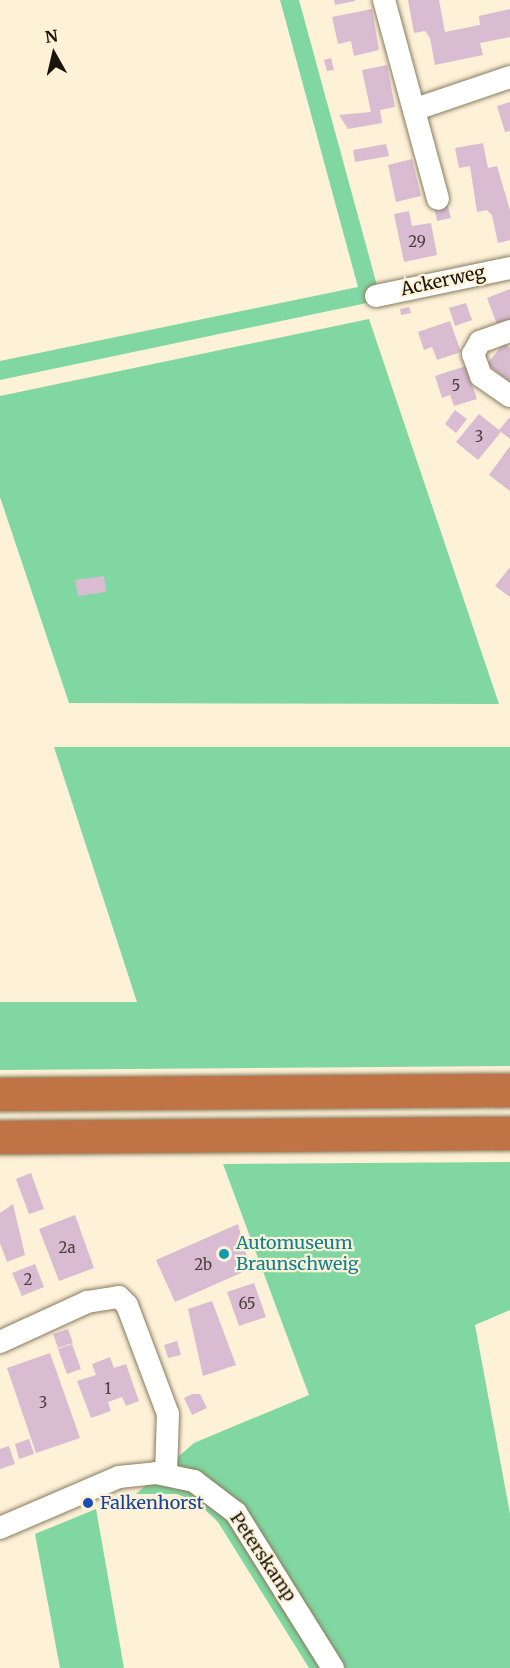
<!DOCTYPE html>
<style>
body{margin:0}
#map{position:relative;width:510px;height:1668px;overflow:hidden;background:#fdf1d8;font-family:Merriweather,serif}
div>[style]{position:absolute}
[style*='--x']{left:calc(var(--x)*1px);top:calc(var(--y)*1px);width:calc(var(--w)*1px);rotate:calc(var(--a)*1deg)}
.green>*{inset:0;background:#81d7a1}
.building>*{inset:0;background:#d9bcd1}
.roads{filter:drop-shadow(0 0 2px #877b5e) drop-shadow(0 0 2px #877b5e)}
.minor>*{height:22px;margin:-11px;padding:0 11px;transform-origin:11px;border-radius:11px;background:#fff}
.highway>*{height:33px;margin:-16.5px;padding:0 16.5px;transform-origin:16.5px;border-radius:16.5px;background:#c07446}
.dots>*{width:16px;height:16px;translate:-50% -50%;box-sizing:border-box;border:3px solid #fdf1d8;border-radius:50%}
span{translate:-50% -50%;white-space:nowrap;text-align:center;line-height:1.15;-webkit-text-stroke:4.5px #fdf1d8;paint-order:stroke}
.number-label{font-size:15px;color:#4a3f3c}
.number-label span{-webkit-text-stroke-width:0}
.street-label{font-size:18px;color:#1a150a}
.culture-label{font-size:18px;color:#0d838f}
.left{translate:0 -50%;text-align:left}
.transit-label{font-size:18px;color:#164399}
.north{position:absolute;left:24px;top:24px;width:60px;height:60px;-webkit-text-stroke:4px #fdf1d8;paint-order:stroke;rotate:352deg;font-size:16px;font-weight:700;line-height:24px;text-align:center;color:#1a150a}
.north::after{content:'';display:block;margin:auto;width:21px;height:27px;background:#1a150a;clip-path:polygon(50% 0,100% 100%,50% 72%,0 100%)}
</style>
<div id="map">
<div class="green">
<div style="clip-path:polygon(280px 0,299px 0,381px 300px,0 380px,0 361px,358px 287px)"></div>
<div style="clip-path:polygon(369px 319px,499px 704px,69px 703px,0 497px,0 396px)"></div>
<div style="clip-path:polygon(54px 747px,510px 747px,510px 1066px,0 1070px,0 1002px,137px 1002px)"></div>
<div style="clip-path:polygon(510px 1162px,510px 1310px,475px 1325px,510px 1514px,510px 1668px,309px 1668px,218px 1522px,198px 1503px,177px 1494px,136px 1494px,194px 1443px,309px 1395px,223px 1164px)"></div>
<div style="clip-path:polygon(96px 1509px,124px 1668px,60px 1668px,35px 1534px)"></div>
</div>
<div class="building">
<div style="clip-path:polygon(334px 0,355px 0,355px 1px,335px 5px)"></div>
<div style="clip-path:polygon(408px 0,439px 0,445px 32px,480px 25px,479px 16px,510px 9px,510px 37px,480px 43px,483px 55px,435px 65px,430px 38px,425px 31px,414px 33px)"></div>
<div style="clip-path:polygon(372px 9px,379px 50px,354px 56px,351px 41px,338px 44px,332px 17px)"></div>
<div style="clip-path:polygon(331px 58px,334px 70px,327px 71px,324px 60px)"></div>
<div style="clip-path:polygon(387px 65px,395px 107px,380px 110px,382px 123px,348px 129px,339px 115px,371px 112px,362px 70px)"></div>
<div style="clip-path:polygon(510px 102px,510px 131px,505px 132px,497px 106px)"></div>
<div style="clip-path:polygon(483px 143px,488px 168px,497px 166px,510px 210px,510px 240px,498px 243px,492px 215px,487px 210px,477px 212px,470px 166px,459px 168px,455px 148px)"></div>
<div style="clip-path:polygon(386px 144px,389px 156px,355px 162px,353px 150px)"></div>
<div style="clip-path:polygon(412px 159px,421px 196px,396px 202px,388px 165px)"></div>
<div style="clip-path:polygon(447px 203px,451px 218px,437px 221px,434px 206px)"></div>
<div style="clip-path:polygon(409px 211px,412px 226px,431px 223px,437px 255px,404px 262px,394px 214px)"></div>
<div style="clip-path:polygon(510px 289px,510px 323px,498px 327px,487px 298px)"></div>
<div style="clip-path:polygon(466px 303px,472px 320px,455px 326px,449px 308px)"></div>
<div style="clip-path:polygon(409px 307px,411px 313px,401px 315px,400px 309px)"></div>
<div style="clip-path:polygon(450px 321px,461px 352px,437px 360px,432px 347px,424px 350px,418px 332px)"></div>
<div style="clip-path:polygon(504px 343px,510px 348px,510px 382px,487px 364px)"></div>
<div style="clip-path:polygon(466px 366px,477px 399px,454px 406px,450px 395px,442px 398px,435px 376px)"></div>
<div style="clip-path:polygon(455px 410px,467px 419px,456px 433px,445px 424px)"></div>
<div style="clip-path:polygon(479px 414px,499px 430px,510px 417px,510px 439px,501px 432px,478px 460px,456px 442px)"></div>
<div style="clip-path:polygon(510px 446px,510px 491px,489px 475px)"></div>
<div style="clip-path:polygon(510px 567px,510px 597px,495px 586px)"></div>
<div style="clip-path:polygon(104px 576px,106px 592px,78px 596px,75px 580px)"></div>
<div style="clip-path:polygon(31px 1173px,44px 1209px,29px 1214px,16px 1179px)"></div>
<div style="clip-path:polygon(13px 1204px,25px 1255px,7px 1262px,0 1243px,0 1213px)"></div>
<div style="clip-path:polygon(75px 1215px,94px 1268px,59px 1281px,39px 1229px)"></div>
<div style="clip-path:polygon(238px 1224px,250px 1269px,175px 1302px,156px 1260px)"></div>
<div style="clip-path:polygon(35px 1264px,44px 1287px,22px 1296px,12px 1273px)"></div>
<div style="clip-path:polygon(254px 1283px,266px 1317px,239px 1326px,227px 1292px)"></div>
<div style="clip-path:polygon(212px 1301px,236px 1365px,203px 1376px,188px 1309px)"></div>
<div style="clip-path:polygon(68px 1329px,73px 1343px,58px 1348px,53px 1334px)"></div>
<div style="clip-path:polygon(177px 1341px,181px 1355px,168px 1358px,164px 1345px)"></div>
<div style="clip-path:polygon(72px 1344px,81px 1369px,67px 1374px,58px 1349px)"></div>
<div style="clip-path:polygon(50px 1353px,80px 1438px,36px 1453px,7px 1368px)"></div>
<div style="clip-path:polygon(110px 1357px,114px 1368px,126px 1364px,139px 1401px,126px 1406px,122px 1397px,108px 1402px,111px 1411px,91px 1418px,77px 1381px,96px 1375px,92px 1364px)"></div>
<div style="clip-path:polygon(192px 1394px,200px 1394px,207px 1408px,192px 1415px,184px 1398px)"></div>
<div style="clip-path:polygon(29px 1439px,34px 1454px,19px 1459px,15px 1444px)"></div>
<div style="clip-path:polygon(9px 1446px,15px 1464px,0 1469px,0 1449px)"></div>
</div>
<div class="roads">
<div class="minor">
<div style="--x:384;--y:0;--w:206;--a:74.8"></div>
<div style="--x:416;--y:109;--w:99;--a:-18.8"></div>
<div style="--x:376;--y:296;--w:137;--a:-11.8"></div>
<div style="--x:510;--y:331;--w:32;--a:160"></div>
<div style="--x:480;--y:342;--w:14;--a:120"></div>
<div style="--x:473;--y:354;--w:23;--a:70"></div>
<div style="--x:481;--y:376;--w:35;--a:35"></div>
<div style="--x:0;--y:1342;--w:96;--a:-24.7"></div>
<div style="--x:87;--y:1302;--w:32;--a:-9"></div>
<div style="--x:119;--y:1297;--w:11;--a:45"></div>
<div style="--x:127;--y:1305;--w:116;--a:69.4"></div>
<div style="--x:168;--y:1414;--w:60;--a:91.9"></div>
<div style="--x:0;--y:1528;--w:129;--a:-23.2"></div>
<div style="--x:119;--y:1477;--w:37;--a:-6"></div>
<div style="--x:156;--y:1473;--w:39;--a:12"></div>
<div style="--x:194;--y:1481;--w:53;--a:37.3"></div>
<div style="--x:236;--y:1513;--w:183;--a:58"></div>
</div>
<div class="highway">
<div style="--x:0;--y:1094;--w:510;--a:-0.45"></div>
<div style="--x:0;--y:1137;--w:510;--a:-0.45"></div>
</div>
</div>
<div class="dots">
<div style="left:224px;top:1254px;background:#0f9aa8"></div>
<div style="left:88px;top:1503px;background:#1a4fb4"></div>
</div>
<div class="number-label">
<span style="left:417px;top:242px">29</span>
<span style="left:456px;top:386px">5</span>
<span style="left:479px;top:437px">3</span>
<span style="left:67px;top:1248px">2a</span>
<span style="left:203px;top:1265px">2b</span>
<span style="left:28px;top:1280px">2</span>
<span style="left:247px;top:1304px">65</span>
<span style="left:108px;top:1389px">1</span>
<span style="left:43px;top:1403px">3</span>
</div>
<div class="street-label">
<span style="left:443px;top:281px;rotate:-12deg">Ackerweg</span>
<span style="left:263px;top:1557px;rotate:56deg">Peterskamp</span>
</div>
<div class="culture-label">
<span class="left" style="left:236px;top:1254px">Automuseum<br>Braunschweig</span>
</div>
<div class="transit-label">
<span class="left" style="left:100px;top:1503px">Falkenhorst</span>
</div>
<div class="north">N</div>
</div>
